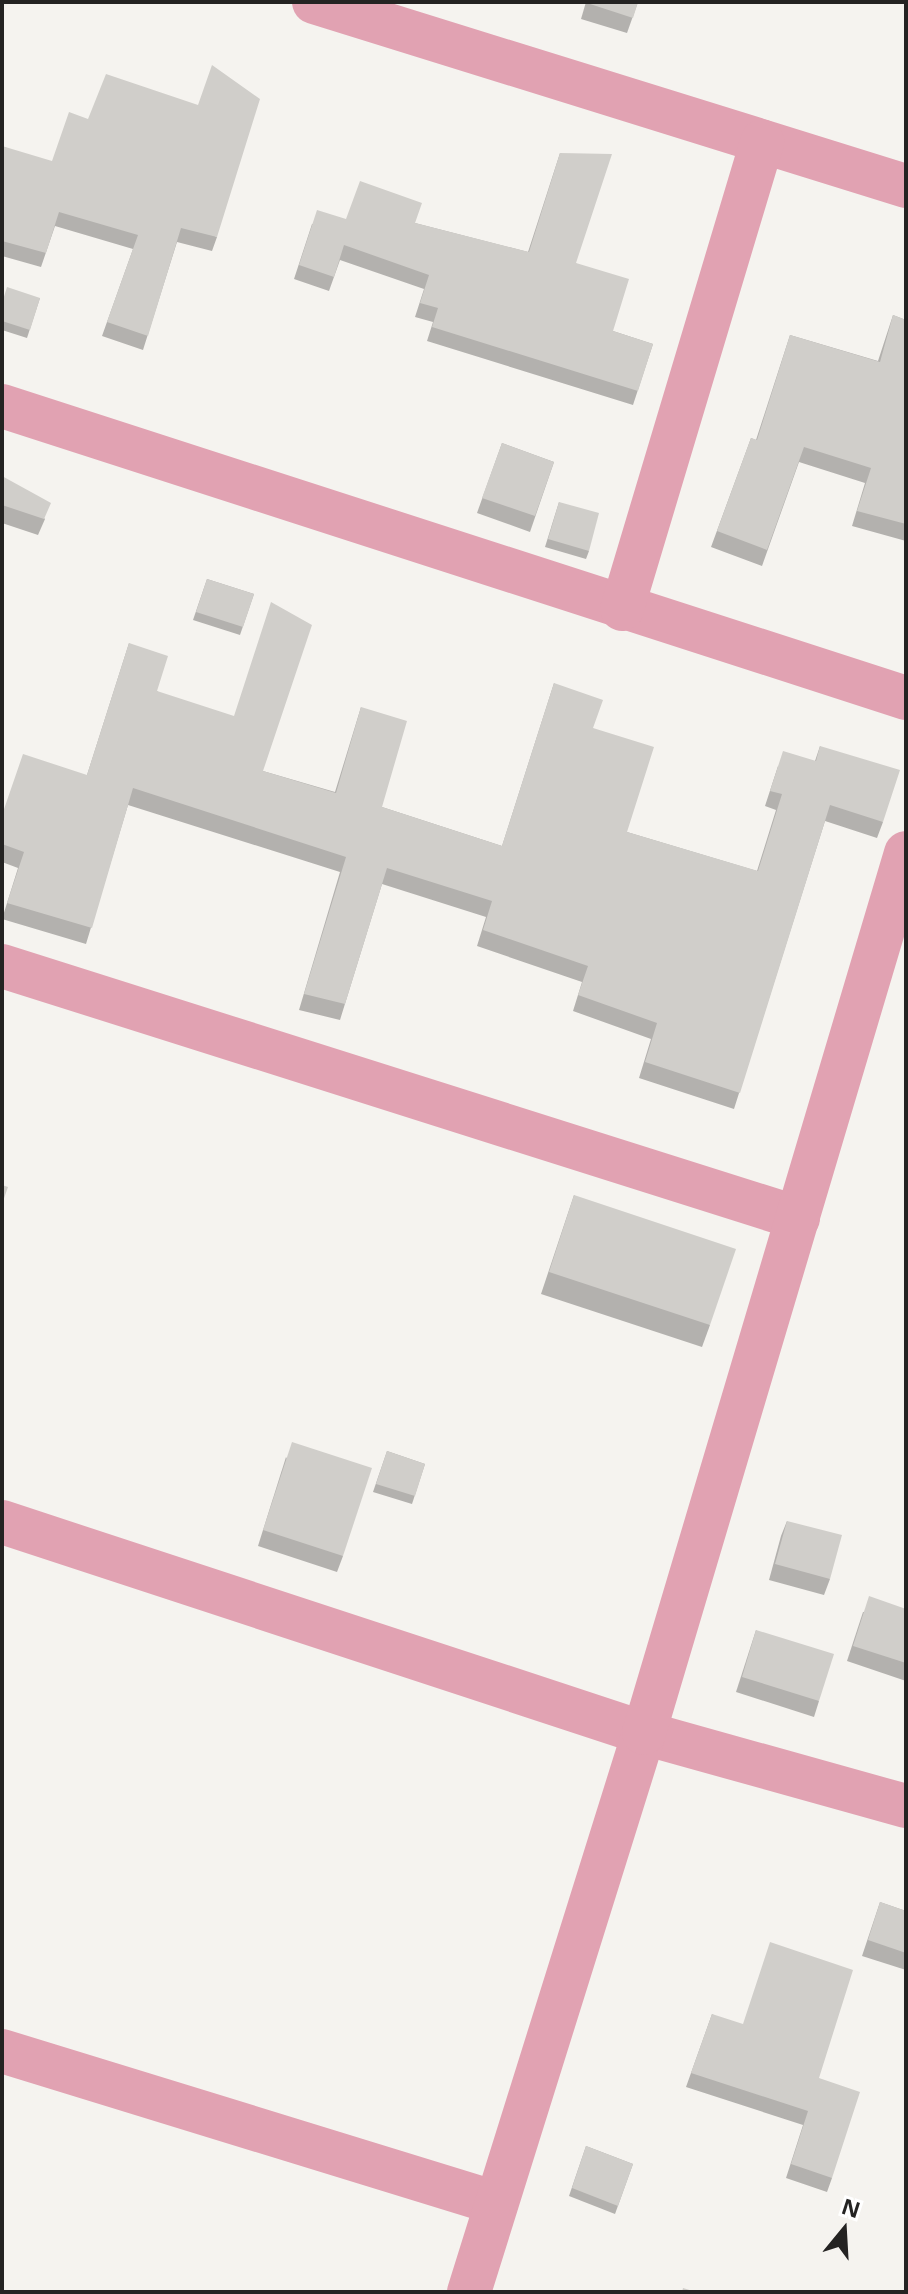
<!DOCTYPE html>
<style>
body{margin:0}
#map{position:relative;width:908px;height:2294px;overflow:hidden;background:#f5f3ef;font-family:"Open Sans",sans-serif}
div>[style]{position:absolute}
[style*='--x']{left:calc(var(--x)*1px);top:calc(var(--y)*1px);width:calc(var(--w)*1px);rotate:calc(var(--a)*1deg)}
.minor>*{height:44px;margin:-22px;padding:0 22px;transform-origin:22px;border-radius:22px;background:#e1a2b2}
.wall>*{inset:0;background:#b3b1ae}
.building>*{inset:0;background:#d0ceca}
span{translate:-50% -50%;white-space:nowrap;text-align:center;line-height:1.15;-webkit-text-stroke:6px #fff;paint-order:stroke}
.frame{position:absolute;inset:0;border:4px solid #242322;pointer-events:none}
.north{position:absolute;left:804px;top:2190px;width:80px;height:80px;-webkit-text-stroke:6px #fff;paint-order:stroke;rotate:18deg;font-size:22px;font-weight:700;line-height:32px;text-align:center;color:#242322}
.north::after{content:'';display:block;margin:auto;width:28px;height:36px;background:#242322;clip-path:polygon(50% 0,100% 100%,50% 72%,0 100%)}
</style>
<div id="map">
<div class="minor">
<div style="--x:314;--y:2;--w:620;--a:17.27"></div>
<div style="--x:2;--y:406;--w:950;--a:17.9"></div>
<div style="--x:622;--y:609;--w:488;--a:-73.3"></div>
<div style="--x:2;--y:966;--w:835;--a:17.57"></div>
<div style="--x:2;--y:1522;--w:676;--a:18.19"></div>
<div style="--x:644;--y:1733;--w:272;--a:15.6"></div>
<div style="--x:2;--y:2051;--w:517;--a:17.1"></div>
<div style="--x:469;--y:2292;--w:586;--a:-72.62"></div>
<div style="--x:644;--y:1733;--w:918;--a:-73.42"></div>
</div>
<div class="wall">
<div style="clip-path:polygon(586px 2px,638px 2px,627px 33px,581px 19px)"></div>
<div style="clip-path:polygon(2px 146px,217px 237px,212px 251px,177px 242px,143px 350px,102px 336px,133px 249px,55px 226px,41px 267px,2px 256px)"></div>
<div style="clip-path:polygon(560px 153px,576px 263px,613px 331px,653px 344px,633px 405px,427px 341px,433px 322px,415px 317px,424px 289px,340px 260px,329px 291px,294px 279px,312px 224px,346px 219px,415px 223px,528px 252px)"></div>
<div style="clip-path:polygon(40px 298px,27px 338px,2px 330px,2px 302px)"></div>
<div style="clip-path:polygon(893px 315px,906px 320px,906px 541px,852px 526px,865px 483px,799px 462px,762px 566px,711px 547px,751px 438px,756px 440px,790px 335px,878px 361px)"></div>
<div style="clip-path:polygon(502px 443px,554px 462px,530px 532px,477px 513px)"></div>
<div style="clip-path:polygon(2px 476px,45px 519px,38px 535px,2px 523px)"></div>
<div style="clip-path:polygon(559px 502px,589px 551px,586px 559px,545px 547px)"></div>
<div style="clip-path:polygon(207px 579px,254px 594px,240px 635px,193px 620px)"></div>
<div style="clip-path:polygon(129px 643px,157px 691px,263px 771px,335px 792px,361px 707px,382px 807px,502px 846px,554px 683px,593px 728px,627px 832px,757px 871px,776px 810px,765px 806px,778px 766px,815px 761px,820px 746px,883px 822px,877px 838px,825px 821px,734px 1109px,639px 1078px,651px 1039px,573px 1011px,582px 982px,477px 946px,486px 917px,382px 884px,340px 1020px,299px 1010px,340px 872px,128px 805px,86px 944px,2px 919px,18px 868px,2px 862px,2px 815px,87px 775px)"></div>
<div style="clip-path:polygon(574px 1195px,710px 1325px,702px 1347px,541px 1294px)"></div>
<div style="clip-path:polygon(387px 1451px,425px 1464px,412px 1504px,373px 1492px)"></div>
<div style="clip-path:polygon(286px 1457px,343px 1556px,337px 1572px,258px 1546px)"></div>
<div style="clip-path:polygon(787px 1521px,830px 1579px,824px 1595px,769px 1580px,781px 1536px)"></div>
<div style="clip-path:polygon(906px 1609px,906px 1681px,847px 1661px,863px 1612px)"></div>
<div style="clip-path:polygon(756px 1630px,819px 1701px,814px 1717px,736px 1692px)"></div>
<div style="clip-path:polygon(880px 1902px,906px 1911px,906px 1970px,862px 1956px)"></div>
<div style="clip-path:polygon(712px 2014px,819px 2078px,832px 2178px,827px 2192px,786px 2178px,803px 2125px,686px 2087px)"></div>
<div style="clip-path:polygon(586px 2146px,633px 2164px,615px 2214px,569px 2196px)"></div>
</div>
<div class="building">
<div style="clip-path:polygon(587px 2px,638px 2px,633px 18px,587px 3px)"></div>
<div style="clip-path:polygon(212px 65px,260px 99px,217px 237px,181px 228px,148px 336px,107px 322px,138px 235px,59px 212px,46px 253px,2px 241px,2px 146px,52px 161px,69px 112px,88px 119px,106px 74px,198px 105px)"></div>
<div style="clip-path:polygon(560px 153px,612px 154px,576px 263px,629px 279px,613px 331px,653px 344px,638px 391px,432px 327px,438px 308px,420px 303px,429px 275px,344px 245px,334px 277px,299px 265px,317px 210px,346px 219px,360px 181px,422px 203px,415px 223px,529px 252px)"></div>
<div style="clip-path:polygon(7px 287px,40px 298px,30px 330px,2px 321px,2px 303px)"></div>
<div style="clip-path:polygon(893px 315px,906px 320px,906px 524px,857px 511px,871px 468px,804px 447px,767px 550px,717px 531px,751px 438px,757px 440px,790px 335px,880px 362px)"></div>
<div style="clip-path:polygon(502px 443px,554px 462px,535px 516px,482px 498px)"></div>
<div style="clip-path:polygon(2px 476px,51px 503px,44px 519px,2px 505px)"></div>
<div style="clip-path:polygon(559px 502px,599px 513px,589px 551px,548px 539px)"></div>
<div style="clip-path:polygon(207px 579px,254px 594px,243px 627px,196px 612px)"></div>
<div style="clip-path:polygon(271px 602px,312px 625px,263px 771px,336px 793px,361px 707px,407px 721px,382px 807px,502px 846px,554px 683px,603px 700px,593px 728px,654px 747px,627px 832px,758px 871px,782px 794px,770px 791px,783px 751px,816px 761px,820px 746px,900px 770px,883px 822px,830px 805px,740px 1093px,645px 1062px,657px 1023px,578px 995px,588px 966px,483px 930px,492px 901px,387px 868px,345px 1004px,304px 994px,346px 857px,133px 788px,92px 928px,7px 903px,24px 852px,2px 844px,2px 815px,23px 754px,87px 775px,129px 643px,168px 656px,157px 691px,234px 716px)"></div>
<div style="clip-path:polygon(2px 1185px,8px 1187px,2px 1204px)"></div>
<div style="clip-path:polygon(574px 1195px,736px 1249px,710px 1325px,549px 1272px)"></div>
<div style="clip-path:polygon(292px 1442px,372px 1468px,343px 1556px,263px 1530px)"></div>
<div style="clip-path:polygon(387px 1451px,425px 1464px,415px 1496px,376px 1484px)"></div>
<div style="clip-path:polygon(787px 1521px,842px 1535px,830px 1579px,775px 1564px)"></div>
<div style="clip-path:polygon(869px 1596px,906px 1609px,906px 1663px,853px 1646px)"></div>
<div style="clip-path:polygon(756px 1630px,834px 1654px,819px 1701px,742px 1677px)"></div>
<div style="clip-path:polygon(880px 1902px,906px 1911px,906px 1953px,868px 1940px)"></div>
<div style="clip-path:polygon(770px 1942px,853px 1970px,819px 2078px,860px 2092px,832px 2178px,791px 2164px,808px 2111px,691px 2073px,712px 2014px,743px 2024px)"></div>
<div style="clip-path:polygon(586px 2146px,633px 2164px,618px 2206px,572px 2188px)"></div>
<div style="clip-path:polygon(683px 2288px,696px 2292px,682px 2292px)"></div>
</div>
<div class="frame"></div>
<div class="north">N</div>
</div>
